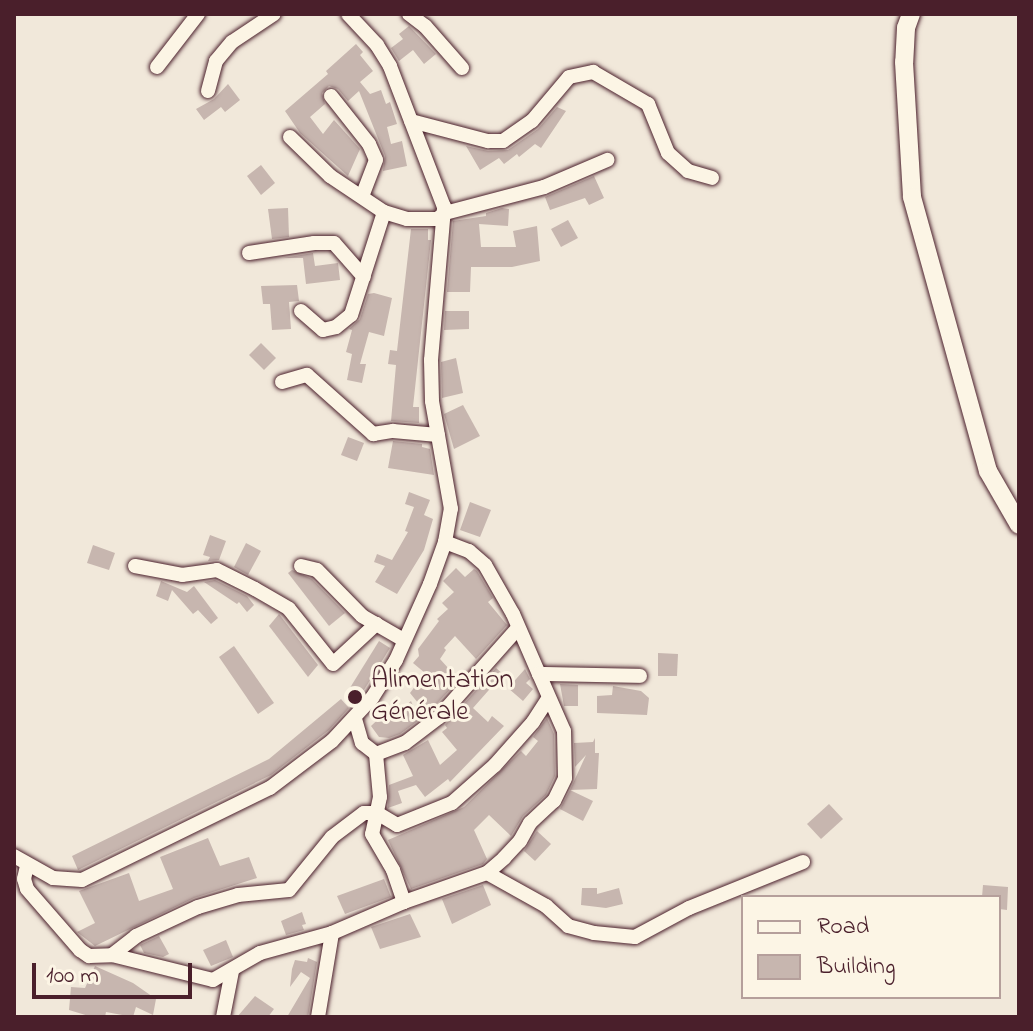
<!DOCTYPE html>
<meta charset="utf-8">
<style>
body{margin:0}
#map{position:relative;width:1033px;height:1031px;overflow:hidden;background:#f1e8da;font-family:"Indie Flower",sans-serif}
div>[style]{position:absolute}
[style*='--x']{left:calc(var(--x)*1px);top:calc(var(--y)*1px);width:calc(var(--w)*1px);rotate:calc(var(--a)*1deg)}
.building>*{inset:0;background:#c7b6af}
.roads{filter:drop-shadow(0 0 2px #4a1f2b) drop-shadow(0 0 2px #4a1f2b)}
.minor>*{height:14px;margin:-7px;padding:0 7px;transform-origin:7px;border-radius:7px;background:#fcf5e5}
.major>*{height:18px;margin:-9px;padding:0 9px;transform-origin:9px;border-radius:9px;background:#fcf5e5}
.dots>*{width:22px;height:22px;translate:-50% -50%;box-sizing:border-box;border:4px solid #fcf5e5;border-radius:50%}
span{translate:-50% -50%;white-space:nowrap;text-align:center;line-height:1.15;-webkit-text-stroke:6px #fcf5e5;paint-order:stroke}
.poi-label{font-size:28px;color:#4a1f2b}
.left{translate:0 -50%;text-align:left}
.frame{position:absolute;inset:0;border:16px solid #4a1f2b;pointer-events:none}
.legend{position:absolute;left:741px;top:895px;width:260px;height:104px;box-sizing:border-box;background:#fcf5e5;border:2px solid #b59f9b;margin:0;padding:10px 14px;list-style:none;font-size:24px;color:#4a1f2b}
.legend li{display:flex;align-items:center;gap:16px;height:40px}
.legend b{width:40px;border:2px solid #b59f9b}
.scale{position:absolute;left:32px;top:963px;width:160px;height:36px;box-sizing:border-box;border:4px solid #4a1f2b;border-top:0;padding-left:10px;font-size:24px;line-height:28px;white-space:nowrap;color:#4a1f2b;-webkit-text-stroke:6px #fcf5e5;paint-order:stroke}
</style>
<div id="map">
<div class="building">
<div style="clip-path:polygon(409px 26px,436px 54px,424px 64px,413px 50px,399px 61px,391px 48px,403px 39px,399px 34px)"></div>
<div style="clip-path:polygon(356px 44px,363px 52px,360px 55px,373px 71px,360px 82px,370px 94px,381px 90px,386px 104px,390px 102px,397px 124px,387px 127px,391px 144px,402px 141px,407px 166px,383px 171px,385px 156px,359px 91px,348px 101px,338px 89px,329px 86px,322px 93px,325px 104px,310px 117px,323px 134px,334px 120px,360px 149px,348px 176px,300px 133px,285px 111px,328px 74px,326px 71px)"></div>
<div style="clip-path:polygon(228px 84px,240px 100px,225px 112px,221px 107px,204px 120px,196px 109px,214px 99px)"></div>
<div style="clip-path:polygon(557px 107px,566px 111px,541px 148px,535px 144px,519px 157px,517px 154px,504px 164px,499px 158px,480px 170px,466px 146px,488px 151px,508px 150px,538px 129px)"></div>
<div style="clip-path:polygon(261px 165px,275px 183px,261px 195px,247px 176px)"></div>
<div style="clip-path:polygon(594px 176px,604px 198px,589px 205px,585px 198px,550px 210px,545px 197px)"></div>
<div style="clip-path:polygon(288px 208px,289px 237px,272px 239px,268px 209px)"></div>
<div style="clip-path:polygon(502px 208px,509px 209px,508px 226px,479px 224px,481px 247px,516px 247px,513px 231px,537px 226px,540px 261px,512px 267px,471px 267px,470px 292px,447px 292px,453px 221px,486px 216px,486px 213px)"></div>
<div style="clip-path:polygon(568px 220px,578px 238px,561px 247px,551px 229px)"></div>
<div style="clip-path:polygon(411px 229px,428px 229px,428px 240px,431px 240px,413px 407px,419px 407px,419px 423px,391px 421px,396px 365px,388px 364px,390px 350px,397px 351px)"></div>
<div style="clip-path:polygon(313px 253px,315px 266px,338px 263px,340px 280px,306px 284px,303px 258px,283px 258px)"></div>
<div style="clip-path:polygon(297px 285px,299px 301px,289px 302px,291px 329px,272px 330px,270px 304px,263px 304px,261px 286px)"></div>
<div style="clip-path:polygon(374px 293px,392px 298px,384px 336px,369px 332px,360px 364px,366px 364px,362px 383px,347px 380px,352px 354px,346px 352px,352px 330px,349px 329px,360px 319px,368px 294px)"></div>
<div style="clip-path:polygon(445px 311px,469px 311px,469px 329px,444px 330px)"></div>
<div style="clip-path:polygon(261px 343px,276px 358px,264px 370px,249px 355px)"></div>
<div style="clip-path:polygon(456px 358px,463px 393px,442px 398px,441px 362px)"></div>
<div style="clip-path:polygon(463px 405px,480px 436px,454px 449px,444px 414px)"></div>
<div style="clip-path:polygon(348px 437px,364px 443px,357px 461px,341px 455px)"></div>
<div style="clip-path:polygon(393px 441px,422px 444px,422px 447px,430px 449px,434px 475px,388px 468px)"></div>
<div style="clip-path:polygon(409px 492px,430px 500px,424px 515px,433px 519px,424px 550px,397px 594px,375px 582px,385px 566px,374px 562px,377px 554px,392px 560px,408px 532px,405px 531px,414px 507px,405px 504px)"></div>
<div style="clip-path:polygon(470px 502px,491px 510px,480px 537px,460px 530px)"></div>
<div style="clip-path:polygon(210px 535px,226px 541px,219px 560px,208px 561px,210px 557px,203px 555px)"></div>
<div style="clip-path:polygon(246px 543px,261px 551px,248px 575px,234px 567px)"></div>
<div style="clip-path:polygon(93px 545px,115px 553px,109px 570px,87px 563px)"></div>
<div style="clip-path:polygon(456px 568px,465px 577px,474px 569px,477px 571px,493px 598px,488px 602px,507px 625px,476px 659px,455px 636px,444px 648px,446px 650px,440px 659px,459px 680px,427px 714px,410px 693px,425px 673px,413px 663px,419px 656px,418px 649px,439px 621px,437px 619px,448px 609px,442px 603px,454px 592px,443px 581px)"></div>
<div style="clip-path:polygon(292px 570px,312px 579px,345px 613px,329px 626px,288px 573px)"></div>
<div style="clip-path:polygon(215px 580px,247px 596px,254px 605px,247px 612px,239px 602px,237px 604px,204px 582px)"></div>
<div style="clip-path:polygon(161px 581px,187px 592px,194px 586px,218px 618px,211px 624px,198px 610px,193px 614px,172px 590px,168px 601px,156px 596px)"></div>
<div style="clip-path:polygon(279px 614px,318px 665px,308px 677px,269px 626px)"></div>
<div style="clip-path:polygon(379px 641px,390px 648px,359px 698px,348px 691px)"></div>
<div style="clip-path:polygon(234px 646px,274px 703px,258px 714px,219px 657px)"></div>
<div style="clip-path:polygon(658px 653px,678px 654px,677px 676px,658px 676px)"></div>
<div style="clip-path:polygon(496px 668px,503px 674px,473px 708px,488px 722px,492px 716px,504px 726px,450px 782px,448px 779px,425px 797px,416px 785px,398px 791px,402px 803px,388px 808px,389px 785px,413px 776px,403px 755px,428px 740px,440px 765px,457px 750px,442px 732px,447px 728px,445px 725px)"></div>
<div style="clip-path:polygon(525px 669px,530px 679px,526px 683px,533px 689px,523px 701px,508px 688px)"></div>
<div style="clip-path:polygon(560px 684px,578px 685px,578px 706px,564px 706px)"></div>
<div style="clip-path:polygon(613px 686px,641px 691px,649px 698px,647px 715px,597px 713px,597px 696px,612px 695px)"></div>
<div style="clip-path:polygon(341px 699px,349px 708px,329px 730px,271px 775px,78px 870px,72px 856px,269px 759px)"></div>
<div style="clip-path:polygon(411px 701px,419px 720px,400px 734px,389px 738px,379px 737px,371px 726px,388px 710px,394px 716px)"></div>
<div style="clip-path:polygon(547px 718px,554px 734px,555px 776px,546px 795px,523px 816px,511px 836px,489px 815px,474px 830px,487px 859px,483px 864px,411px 889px,388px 840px,464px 807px,521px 751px,526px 756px,538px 741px,533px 737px)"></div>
<div style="clip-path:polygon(595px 738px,595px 753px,599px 753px,597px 789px,570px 790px,586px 755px,575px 767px,574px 743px,593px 742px)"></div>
<div style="clip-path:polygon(570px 790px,593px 801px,583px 821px,560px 809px)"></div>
<div style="clip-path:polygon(829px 804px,843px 819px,821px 839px,807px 824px)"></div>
<div style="clip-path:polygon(537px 831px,551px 844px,535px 861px,524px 851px)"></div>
<div style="clip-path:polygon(208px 838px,220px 866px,249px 857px,257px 878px,194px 898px,95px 946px,77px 932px,95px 923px,79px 891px,129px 873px,139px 901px,173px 889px,160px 857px)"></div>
<div style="clip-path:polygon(384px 879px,391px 897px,345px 914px,337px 896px)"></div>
<div style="clip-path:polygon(483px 885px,491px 905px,452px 924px,442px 899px)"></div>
<div style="clip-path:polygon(983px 885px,1008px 887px,1007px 910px,999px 909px,999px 897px,982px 897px)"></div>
<div style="clip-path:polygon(582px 888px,597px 888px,597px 894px,619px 888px,623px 904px,606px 908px,581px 905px)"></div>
<div style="clip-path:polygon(302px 912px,306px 924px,302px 925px,304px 930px,286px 935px,281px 921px)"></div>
<div style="clip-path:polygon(410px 914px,421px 937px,380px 949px,371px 927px)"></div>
<div style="clip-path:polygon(159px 936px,169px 954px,163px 957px,144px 953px,140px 945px)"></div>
<div style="clip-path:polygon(226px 940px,233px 957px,211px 966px,203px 950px)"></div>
<div style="clip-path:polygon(308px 958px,317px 962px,308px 1017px,287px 1017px,310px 978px,301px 972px,290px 987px,292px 969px,295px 960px,307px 962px)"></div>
<div style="clip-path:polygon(95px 966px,133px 983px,156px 999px,153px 1015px,136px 1007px,133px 1017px,106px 1012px,105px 1017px,92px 1017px,69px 1010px,71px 987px,85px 988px)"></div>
<div style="clip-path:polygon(255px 996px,274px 1009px,268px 1017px,237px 1017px)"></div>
</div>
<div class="roads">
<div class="minor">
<div style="--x:409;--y:14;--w:20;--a:37"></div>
<div style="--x:425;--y:26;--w:56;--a:48.6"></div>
<div style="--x:157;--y:67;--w:67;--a:-52.3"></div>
<div style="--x:208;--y:91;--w:31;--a:-75"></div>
<div style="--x:216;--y:61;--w:25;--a:-50"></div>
<div style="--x:232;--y:42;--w:50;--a:-33.7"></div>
<div style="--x:331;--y:96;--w:61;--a:51.6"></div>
<div style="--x:369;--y:144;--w:17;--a:66"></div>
<div style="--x:376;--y:160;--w:39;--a:111"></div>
<div style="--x:411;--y:121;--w:80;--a:14.6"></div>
<div style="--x:488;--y:141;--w:15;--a:0"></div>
<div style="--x:503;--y:141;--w:35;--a:-35"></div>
<div style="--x:532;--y:121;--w:57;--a:-49.9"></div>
<div style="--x:569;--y:77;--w:25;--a:-12"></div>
<div style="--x:593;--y:72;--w:64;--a:30.2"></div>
<div style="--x:648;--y:104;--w:53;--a:67.8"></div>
<div style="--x:668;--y:153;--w:27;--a:42"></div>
<div style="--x:688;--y:171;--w:25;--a:16"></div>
<div style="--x:290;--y:137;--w:56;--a:44.3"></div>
<div style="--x:330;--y:176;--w:65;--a:33.7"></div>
<div style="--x:249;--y:253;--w:66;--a:-8.7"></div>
<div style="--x:314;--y:243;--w:20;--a:0"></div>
<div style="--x:334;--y:243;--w:45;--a:48.6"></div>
<div style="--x:301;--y:311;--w:29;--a:41"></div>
<div style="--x:323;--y:330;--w:13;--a:-13"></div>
<div style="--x:336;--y:327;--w:19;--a:-39"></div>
<div style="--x:351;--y:315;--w:108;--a:-72.2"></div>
<div style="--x:384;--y:212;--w:24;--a:17"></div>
<div style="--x:407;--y:219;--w:30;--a:0"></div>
<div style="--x:437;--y:219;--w:10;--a:-37"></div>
<div style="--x:445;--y:213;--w:102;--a:-14.7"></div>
<div style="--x:544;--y:187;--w:69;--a:-23.2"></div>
<div style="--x:282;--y:382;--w:26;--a:-16"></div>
<div style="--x:307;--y:375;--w:89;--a:41.8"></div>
<div style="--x:373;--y:434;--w:20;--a:-9"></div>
<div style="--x:393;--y:431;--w:45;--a:5.1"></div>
<div style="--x:445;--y:542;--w:26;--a:21"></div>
<div style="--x:469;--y:551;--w:21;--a:41"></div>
<div style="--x:485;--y:565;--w:56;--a:60.3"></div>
<div style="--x:513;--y:614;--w:65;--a:66.6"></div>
<div style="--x:539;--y:674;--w:101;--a:1.1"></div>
<div style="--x:135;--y:566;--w:48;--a:10.8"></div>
<div style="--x:182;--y:575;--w:35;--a:-8"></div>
<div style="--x:217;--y:570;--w:42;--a:26.6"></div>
<div style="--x:255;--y:589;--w:39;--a:30"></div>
<div style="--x:289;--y:609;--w:70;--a:51.3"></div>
<div style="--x:333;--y:664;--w:59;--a:-42.9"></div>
<div style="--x:376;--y:624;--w:32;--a:30"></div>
<div style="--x:301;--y:566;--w:16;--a:14"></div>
<div style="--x:317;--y:570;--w:64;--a:45.6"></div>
<div style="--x:362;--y:616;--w:16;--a:30"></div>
<div style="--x:355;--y:719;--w:25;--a:74"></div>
<div style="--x:362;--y:743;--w:18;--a:38"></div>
<div style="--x:376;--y:754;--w:31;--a:-21"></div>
<div style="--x:405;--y:743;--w:43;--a:-37.4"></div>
<div style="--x:439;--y:717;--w:119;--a:-48.4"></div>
<div style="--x:376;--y:754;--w:43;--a:84.7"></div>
<div style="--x:380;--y:797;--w:38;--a:102"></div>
<div style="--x:372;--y:834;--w:42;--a:59.7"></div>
<div style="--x:393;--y:870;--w:34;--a:71"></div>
<div style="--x:14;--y:856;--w:45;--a:29.4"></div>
<div style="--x:53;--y:878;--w:29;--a:4"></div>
<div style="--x:82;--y:880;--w:209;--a:-26.1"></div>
<div style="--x:270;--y:788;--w:78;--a:-37.2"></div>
<div style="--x:332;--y:741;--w:59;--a:-47.1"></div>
<div style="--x:372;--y:698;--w:45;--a:-57.7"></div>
<div style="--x:396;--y:660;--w:83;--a:-65.9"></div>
<div style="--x:430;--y:584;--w:45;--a:-70.3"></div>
<div style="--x:445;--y:542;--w:34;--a:-80"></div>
<div style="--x:451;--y:509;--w:110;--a:-100"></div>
<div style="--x:432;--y:401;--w:41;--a:-91.4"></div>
<div style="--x:431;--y:360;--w:154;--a:-85.1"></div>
<div style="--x:444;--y:207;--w:151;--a:-111"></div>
<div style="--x:390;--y:66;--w:25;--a:-122"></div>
<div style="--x:377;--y:45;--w:42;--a:-133.1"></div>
<div style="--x:27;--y:866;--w:13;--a:103"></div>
<div style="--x:24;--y:879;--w:10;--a:73"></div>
<div style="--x:27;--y:889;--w:81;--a:49"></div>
<div style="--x:80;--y:950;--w:11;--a:34"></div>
<div style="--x:89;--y:956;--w:23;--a:-2"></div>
<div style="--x:112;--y:955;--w:104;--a:13.9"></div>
<div style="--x:213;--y:980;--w:54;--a:-29.9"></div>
<div style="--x:260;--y:953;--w:75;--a:-15.5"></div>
<div style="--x:332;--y:933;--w:78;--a:-23.3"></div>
<div style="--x:404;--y:902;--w:88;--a:-19.3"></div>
<div style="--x:487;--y:873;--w:23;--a:-41"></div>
<div style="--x:504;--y:858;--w:23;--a:-47"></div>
<div style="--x:520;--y:841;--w:21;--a:-61"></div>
<div style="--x:530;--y:823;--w:33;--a:-43"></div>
<div style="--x:554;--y:801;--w:25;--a:-64"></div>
<div style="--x:565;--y:778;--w:47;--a:-91.2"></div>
<div style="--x:564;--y:731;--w:62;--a:-113.7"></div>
<div style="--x:487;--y:873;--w:68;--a:29.2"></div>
<div style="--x:546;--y:906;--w:30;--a:42"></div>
<div style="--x:568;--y:926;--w:27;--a:15"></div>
<div style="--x:594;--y:933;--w:41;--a:5.6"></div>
<div style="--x:635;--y:937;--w:61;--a:-28.2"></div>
<div style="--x:689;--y:908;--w:123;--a:-22"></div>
<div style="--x:112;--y:955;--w:31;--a:-38"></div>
<div style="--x:136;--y:936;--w:68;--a:-25.1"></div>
<div style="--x:198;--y:907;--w:42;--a:-16.7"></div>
<div style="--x:238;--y:895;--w:51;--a:-5.6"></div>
<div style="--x:289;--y:890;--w:68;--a:-50.9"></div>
<div style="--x:332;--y:837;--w:40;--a:-37"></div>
<div style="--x:364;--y:813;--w:13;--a:0"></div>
<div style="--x:377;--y:813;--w:23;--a:31"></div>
<div style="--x:397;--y:825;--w:59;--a:-21.8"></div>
<div style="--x:452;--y:803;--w:57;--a:-41.5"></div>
<div style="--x:495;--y:765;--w:57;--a:-48.5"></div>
<div style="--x:533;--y:722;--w:27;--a:-57"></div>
<div style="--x:223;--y:1017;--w:47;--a:-78.9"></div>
<div style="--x:318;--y:1017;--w:85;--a:-80.5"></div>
</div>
<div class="major">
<div style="--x:911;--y:14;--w:15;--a:110"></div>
<div style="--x:906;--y:28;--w:34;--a:93"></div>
<div style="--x:904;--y:62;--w:135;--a:86.6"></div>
<div style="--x:912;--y:197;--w:284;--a:74.5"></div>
<div style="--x:988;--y:471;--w:62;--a:60.1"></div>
</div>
</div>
<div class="dots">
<div style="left:355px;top:697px;background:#4a1f2b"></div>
</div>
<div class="poi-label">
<span class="left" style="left:371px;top:697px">Alimentation<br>Générale</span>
</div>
<div class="frame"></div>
<ul class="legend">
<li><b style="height:10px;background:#fcf5e5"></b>Road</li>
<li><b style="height:22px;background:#c7b6af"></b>Building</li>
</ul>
<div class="scale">100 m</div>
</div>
